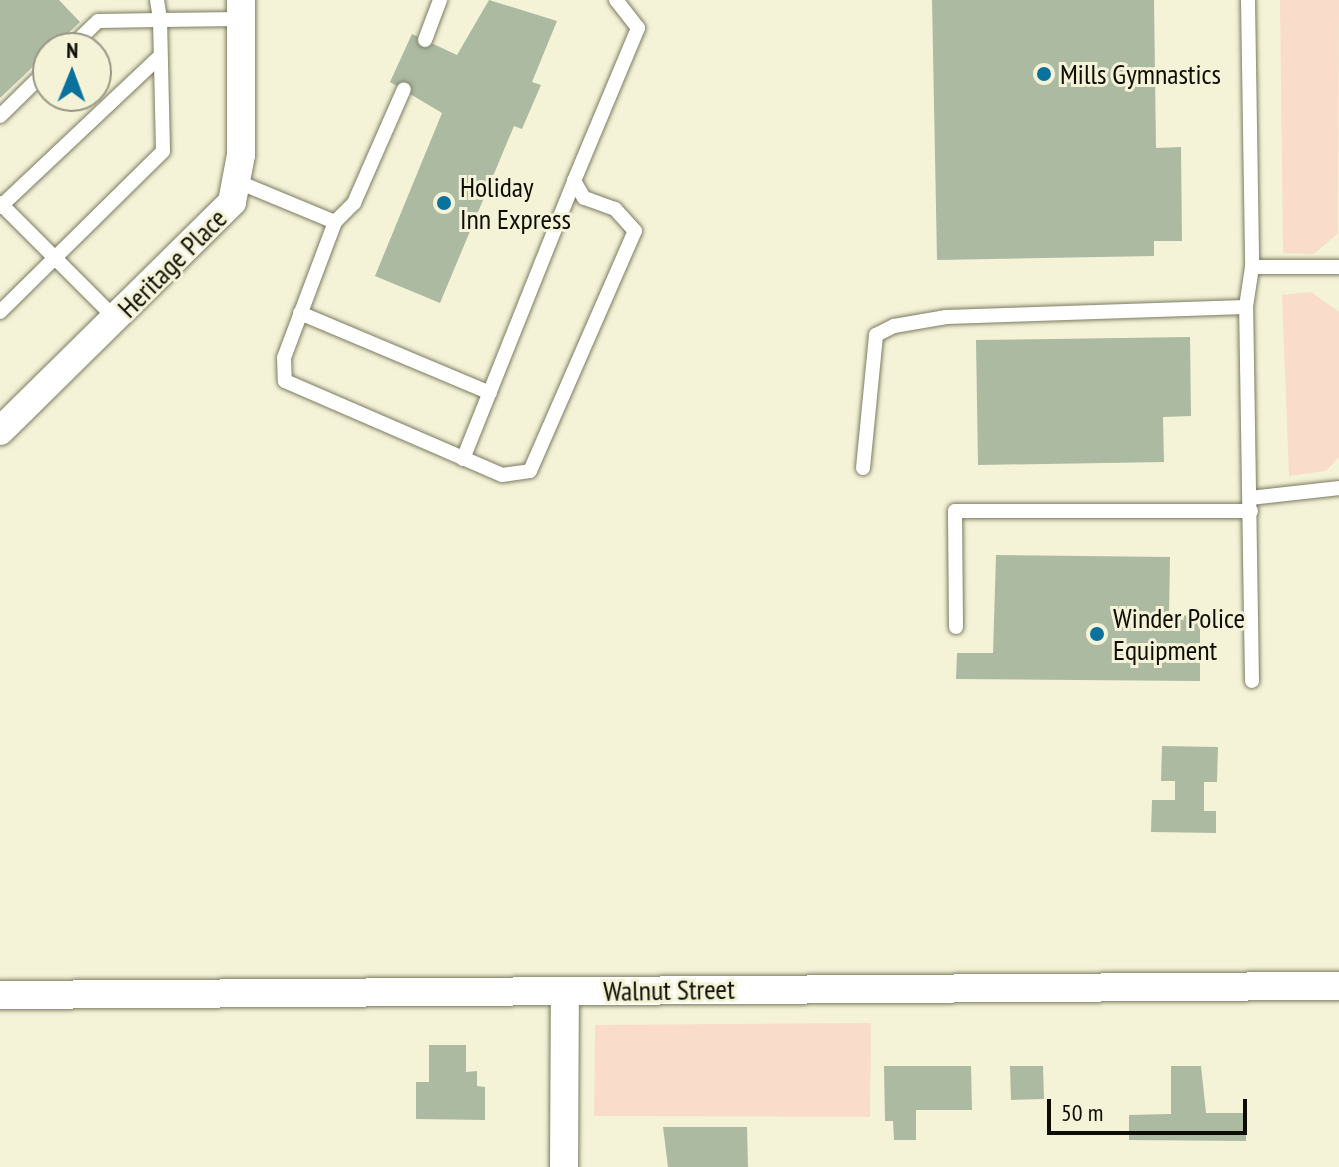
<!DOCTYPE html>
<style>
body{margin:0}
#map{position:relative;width:1339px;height:1167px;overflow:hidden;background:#f4f3d7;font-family:"PT Sans Narrow",sans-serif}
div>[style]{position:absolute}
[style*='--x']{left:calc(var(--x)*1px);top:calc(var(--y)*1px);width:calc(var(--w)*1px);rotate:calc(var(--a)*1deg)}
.green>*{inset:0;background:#f9dcca}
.building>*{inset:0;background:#acbaa2}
.roads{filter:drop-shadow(0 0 2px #7c7b62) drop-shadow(0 0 2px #7c7b62)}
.service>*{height:14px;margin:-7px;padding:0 7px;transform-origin:7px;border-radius:7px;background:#fff}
.minor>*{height:28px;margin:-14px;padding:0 14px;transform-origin:14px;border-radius:14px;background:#fff}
.dots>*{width:22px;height:22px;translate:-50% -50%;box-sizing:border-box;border:4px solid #f4f3d7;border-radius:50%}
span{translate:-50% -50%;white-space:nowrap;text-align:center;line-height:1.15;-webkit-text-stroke:6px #f4f3d7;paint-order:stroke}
.poi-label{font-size:28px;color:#0d0d05}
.left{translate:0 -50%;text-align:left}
.street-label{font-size:28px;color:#0d0d05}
.north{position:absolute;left:32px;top:32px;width:80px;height:80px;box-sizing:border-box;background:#f4f3d7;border:2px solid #989783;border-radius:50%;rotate:1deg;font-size:22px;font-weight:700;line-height:32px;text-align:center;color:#0d0d05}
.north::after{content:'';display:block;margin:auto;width:28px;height:36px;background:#0b729e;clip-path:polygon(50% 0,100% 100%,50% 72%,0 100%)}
.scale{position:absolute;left:1047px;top:1099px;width:200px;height:36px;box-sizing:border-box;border:4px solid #0d0d05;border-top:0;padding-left:10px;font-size:24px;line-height:28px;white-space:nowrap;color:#0d0d05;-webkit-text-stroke:6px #f4f3d7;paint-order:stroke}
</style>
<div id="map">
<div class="green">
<div style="clip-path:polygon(1280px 0,1339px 0,1338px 233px,1314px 254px,1283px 253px)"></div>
<div style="clip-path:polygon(1311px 292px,1339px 312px,1339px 457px,1326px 471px,1289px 476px,1282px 295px)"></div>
<div style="clip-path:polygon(871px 1023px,870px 1117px,594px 1116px,595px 1025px)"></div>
</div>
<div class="building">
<div style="clip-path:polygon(0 0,59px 0,80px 22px,0 98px)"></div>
<div style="clip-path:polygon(489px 0,557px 21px,532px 82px,541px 85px,522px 129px,514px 126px,440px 303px,375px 276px,442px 113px,390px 82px,412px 34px,457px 55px)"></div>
<div style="clip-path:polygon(932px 0,1154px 0,1156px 148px,1181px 147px,1182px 241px,1154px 241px,1154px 256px,937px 260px)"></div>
<div style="clip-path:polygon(1190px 337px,1191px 416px,1163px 417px,1164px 462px,978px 465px,976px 340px)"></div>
<div style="clip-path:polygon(996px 555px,1170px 557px,1169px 615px,1200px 616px,1200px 681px,956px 679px,957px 653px,993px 653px)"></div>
<div style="clip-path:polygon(1162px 746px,1218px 747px,1217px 782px,1204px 782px,1204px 811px,1216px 811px,1216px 833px,1151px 832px,1152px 800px,1175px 800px,1175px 781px,1161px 781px)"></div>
<div style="clip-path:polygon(429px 1045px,466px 1045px,466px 1072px,477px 1071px,477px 1086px,485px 1087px,485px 1120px,416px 1119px,416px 1082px,429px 1082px)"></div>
<div style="clip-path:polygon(884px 1066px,971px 1066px,972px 1110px,916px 1110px,916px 1140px,894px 1140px,893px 1121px,885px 1121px)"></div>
<div style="clip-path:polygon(1010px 1066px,1043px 1066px,1044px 1099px,1011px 1100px)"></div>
<div style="clip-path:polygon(1171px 1066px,1201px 1066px,1206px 1113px,1246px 1113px,1246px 1141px,1129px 1140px,1129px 1115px,1171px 1114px)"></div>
<div style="clip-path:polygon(663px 1127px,747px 1127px,748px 1167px,668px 1167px)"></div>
</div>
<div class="roads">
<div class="service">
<div style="--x:157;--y:0;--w:20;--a:81"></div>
<div style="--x:160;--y:20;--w:81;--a:-0.7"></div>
<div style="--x:1248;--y:0;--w:267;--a:89.1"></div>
<div style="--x:425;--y:40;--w:43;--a:-69.4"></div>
<div style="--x:0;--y:116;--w:67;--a:-44.4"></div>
<div style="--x:236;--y:181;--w:107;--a:22.5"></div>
<div style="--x:335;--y:222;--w:27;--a:-45"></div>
<div style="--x:354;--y:203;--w:124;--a:-66.3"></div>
<div style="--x:0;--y:203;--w:164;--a:45"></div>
<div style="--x:0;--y:207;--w:220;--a:-43.3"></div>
<div style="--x:335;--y:222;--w:145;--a:110.6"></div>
<div style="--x:284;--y:358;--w:23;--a:88"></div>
<div style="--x:285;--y:381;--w:236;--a:23.4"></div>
<div style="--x:502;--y:475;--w:28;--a:-8"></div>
<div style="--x:530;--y:471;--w:262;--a:-66.4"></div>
<div style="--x:635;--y:231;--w:30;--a:-132"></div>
<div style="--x:615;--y:209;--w:33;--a:-160"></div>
<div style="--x:584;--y:198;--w:20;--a:-120"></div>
<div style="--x:574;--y:181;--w:166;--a:-67.3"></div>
<div style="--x:638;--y:28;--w:36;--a:-128"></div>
<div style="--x:0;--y:312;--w:229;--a:-44.6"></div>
<div style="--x:163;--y:151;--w:131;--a:-91.3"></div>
<div style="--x:160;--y:20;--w:62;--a:179.1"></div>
<div style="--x:98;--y:21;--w:39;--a:136"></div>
<div style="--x:300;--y:313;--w:206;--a:22.8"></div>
<div style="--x:463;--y:459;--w:299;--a:-68.2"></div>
<div style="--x:863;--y:468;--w:134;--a:-84.4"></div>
<div style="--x:876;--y:335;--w:20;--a:-27"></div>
<div style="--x:894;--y:326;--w:53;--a:-9.8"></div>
<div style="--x:946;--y:317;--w:300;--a:-1.9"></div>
<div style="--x:1250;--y:498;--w:90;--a:-6.4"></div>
<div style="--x:956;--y:627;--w:116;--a:-90.5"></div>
<div style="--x:955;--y:511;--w:296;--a:0"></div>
<div style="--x:1252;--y:681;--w:374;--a:-90.9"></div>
<div style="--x:1246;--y:307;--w:40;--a:-81.5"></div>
<div style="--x:1252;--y:267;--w:87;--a:0"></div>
</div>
<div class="minor">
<div style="--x:0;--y:431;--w:326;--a:-44.6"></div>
<div style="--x:232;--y:202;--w:48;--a:-79.2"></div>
<div style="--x:241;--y:155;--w:155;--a:-90"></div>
<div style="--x:0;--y:995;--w:1339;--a:-0.39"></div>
<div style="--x:564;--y:1167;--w:175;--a:-89.7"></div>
</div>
</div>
<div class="dots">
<div style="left:1044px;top:74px;background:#0b729e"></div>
<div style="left:444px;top:203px;background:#0b729e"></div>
<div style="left:1097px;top:634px;background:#0b729e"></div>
</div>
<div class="poi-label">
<span class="left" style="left:1060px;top:74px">Mills Gymnastics</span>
<span class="left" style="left:460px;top:203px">Holiday<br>Inn Express</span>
<span class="left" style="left:1113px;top:634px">Winder Police<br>Equipment</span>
</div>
<div class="street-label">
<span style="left:172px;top:263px;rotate:-45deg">Heritage Place</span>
<span style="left:669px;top:990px;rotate:-1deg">Walnut Street</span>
</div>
<div class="north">N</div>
<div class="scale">50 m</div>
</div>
